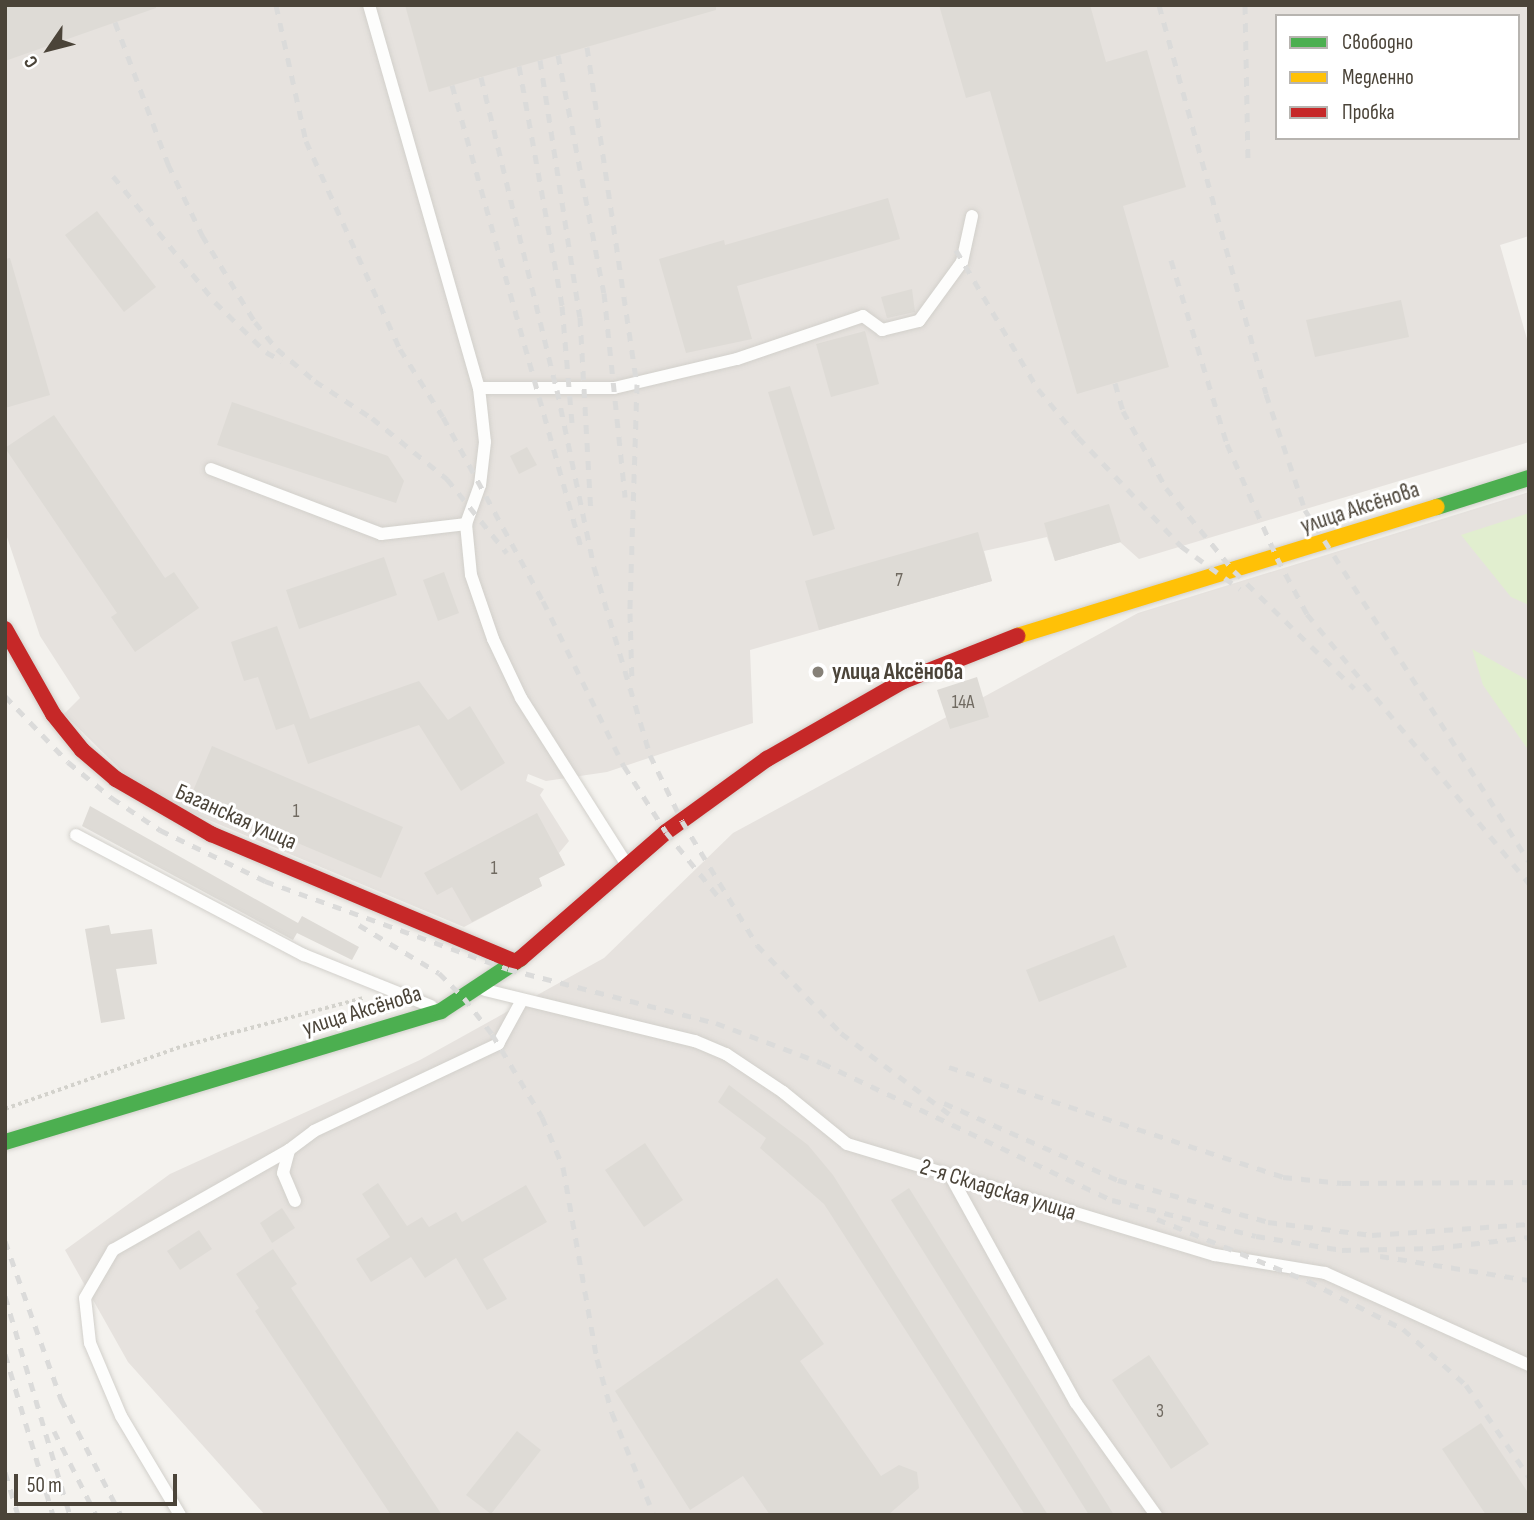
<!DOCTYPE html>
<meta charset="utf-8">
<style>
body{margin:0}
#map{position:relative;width:1534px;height:1520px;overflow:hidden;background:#f4f2ee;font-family:"Sofia Sans Condensed",sans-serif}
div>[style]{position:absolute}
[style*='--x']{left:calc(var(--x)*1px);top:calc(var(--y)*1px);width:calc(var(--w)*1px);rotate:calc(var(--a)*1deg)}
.industrial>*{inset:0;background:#e6e2de}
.green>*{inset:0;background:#e1eecf}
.building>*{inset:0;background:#dedbd6}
.path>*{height:3.5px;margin-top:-1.75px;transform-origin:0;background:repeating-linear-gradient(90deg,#d3d2cc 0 3.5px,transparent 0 7px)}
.roads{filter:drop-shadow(0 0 2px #d2d0cb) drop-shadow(0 0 2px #d2d0cb)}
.lane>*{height:12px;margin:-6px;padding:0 6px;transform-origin:6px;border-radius:6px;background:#fdfdfc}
.fast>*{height:16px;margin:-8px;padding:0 8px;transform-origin:8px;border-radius:8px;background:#4caf50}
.slow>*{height:16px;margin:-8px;padding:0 8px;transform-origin:8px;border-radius:8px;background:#ffc107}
.jam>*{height:16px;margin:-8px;padding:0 8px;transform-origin:8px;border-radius:8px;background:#c62828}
.rail>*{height:5px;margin-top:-2.5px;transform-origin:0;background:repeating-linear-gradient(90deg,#dbdbda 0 9px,transparent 0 18px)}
.dots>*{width:19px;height:19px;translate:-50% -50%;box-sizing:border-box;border:4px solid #fff;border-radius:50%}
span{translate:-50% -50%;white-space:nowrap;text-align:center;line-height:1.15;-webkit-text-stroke:6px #fff;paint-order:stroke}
.number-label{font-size:19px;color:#706a61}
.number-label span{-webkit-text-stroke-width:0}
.street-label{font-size:23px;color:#4b4439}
.poi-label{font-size:23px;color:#4b4439;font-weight:700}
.left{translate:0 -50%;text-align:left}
.frame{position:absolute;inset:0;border:7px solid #4b4439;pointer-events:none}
.legend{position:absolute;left:1275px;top:14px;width:245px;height:126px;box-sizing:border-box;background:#fff;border:2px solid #b7b4b0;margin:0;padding:9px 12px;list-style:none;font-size:21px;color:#4b4439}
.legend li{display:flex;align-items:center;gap:14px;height:35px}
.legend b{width:35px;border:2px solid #b7b4b0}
.north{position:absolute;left:14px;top:14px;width:70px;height:70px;-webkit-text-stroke:5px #fff;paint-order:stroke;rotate:235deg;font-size:19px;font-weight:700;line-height:28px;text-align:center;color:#4b4439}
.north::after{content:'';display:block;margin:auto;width:24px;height:32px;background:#4b4439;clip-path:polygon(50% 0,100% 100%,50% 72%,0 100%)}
.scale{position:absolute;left:14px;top:1474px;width:163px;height:32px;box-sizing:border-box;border:4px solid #4b4439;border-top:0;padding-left:9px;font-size:21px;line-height:24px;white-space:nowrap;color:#4b4439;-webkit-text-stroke:5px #fff;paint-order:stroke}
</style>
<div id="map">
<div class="industrial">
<div style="clip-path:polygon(evenodd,5px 5px,1529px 5px,1529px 236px,1500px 245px,1529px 346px,1529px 442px,1139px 559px,1120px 542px,1055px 561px,1047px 537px,984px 551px,992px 581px,750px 650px,753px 723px,607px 772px,546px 781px,528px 774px,526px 781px,544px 789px,540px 795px,569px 841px,559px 853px,565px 865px,539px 878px,542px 886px,464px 927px,185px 810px,126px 775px,64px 714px,80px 698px,40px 636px,5px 531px,5px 5px,1277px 16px,1518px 16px,1518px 138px,1277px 138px,1277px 16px)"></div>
<div style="clip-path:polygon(1529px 492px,1529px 1515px,265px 1515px,128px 1362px,65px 1250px,170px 1174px,420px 1060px,604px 958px,733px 833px,1138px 613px)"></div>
</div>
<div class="green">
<div style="clip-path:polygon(1529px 513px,1529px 605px,1511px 597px,1461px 535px)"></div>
<div style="clip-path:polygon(1472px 649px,1529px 681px,1529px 751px,1483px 685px)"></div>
</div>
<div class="building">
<div style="clip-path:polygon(5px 5px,156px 5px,156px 8px,5px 61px)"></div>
<div style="clip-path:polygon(405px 5px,716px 5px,716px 10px,429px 92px)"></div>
<div style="clip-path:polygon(939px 5px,1090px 5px,1106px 62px,1147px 50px,1186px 187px,1123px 206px,1169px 367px,1077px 394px,990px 91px,966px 98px)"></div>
<div style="clip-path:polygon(888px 198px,900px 239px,737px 286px,752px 339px,686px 353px,659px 259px,724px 240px,725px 245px)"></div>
<div style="clip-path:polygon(97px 211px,156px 287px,124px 312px,65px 235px)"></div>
<div style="clip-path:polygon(10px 258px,50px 395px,5px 408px,5px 259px)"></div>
<div style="clip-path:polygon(912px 289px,915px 312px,887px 318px,881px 297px)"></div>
<div style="clip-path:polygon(1401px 300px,1409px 337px,1315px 357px,1306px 320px)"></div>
<div style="clip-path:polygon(865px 331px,879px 384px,831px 397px,816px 344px)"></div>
<div style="clip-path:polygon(790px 386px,835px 529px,813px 536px,768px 392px)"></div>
<div style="clip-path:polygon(232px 402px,388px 456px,404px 481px,396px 503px,217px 445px)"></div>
<div style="clip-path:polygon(54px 415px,165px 578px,174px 572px,199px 608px,135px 652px,111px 617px,117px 613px,5px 448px)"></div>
<div style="clip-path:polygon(527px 447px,537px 465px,519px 474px,510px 456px)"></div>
<div style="clip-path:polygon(1109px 504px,1121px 542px,1055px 561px,1044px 523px)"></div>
<div style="clip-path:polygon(978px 532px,992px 581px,819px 630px,805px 581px)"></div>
<div style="clip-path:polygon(384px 557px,397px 595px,299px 629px,286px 590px)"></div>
<div style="clip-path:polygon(444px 572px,459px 613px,438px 621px,423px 580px)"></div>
<div style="clip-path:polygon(277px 626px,310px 719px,419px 681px,448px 720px,470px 706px,505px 763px,461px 791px,419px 725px,308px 764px,294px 724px,276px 730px,258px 677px,244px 681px,231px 642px)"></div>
<div style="clip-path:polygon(977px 677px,989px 717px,950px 729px,937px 690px)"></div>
<div style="clip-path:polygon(212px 746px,403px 827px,381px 878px,190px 798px)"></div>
<div style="clip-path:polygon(90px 806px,298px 923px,302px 916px,359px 947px,352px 960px,297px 933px,293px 940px,82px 826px)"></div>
<div style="clip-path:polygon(537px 813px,565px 865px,539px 878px,542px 886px,472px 922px,452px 887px,437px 895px,424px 873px)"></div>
<div style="clip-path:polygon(109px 925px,111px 934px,152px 929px,157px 964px,116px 969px,125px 1019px,101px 1023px,85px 929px)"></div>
<div style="clip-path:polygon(1114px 935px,1127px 967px,1039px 1002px,1026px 970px)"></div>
<div style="clip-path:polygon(729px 1085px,808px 1145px,833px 1175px,1048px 1515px,1025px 1515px,824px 1204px,760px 1148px,766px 1138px,718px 1102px)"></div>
<div style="clip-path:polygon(645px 1143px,683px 1200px,644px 1227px,605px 1170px)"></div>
<div style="clip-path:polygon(378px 1183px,407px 1226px,422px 1217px,429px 1227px,456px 1212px,462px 1222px,526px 1185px,547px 1222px,483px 1259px,507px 1299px,487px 1310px,456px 1258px,425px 1278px,411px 1257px,371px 1282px,356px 1259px,390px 1237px,362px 1194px)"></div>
<div style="clip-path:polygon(909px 1188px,1104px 1499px,1114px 1515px,1089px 1515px,891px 1200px)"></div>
<div style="clip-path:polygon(282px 1208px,295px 1228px,272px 1243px,260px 1223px)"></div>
<div style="clip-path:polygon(199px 1230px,212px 1249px,180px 1270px,167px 1251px)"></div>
<div style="clip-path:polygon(273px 1249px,297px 1284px,291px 1288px,442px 1515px,391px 1515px,255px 1311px,259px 1308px,236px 1274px)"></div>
<div style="clip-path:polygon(777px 1278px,824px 1344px,800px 1361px,881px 1476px,899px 1465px,917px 1472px,919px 1488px,888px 1515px,770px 1515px,743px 1476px,690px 1510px,615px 1391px)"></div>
<div style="clip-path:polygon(1149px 1355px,1209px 1444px,1171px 1469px,1112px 1380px)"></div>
<div style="clip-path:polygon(1481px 1423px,1529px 1494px,1529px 1515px,1486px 1515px,1442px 1449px)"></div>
<div style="clip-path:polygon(517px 1431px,541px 1450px,491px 1514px,466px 1495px)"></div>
</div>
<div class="path">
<div style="--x:5;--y:1109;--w:189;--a:-19.5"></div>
<div style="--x:183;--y:1046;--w:187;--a:-14.9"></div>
</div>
<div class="roads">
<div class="lane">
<div style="--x:369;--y:5;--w:398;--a:74"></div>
<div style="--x:479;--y:388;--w:54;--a:83.7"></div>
<div style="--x:485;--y:442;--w:43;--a:96.6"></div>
<div style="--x:480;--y:485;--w:41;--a:109.7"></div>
<div style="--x:466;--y:524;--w:51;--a:84.4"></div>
<div style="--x:471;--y:575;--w:68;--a:71"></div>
<div style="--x:493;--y:639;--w:65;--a:64.6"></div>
<div style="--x:521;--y:698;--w:198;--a:57.6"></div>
<div style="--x:479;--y:388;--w:135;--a:0"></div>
<div style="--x:614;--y:388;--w:126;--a:-13.3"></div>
<div style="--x:737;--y:359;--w:133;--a:-18.8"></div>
<div style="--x:863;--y:316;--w:24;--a:36"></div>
<div style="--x:882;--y:330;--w:38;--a:-14"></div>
<div style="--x:919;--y:321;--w:73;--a:-53.9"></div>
<div style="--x:962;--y:262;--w:47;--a:-77.7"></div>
<div style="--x:211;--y:469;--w:182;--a:20.9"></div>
<div style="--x:381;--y:534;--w:86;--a:-6.7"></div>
<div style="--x:76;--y:835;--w:258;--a:27.8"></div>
<div style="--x:304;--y:955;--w:137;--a:21.9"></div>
<div style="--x:485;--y:990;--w:216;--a:13.7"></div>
<div style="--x:695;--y:1041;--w:34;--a:23"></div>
<div style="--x:726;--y:1054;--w:69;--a:33.7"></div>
<div style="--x:783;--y:1092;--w:82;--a:39.1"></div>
<div style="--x:847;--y:1144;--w:384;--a:16.8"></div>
<div style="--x:1215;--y:1255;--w:111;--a:9.3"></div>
<div style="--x:1325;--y:1273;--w:224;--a:24.3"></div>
<div style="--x:950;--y:1175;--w:260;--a:61.1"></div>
<div style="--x:1076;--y:1403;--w:138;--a:54.5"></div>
<div style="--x:295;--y:1201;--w:30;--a:-113"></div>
<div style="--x:283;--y:1173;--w:24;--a:-75"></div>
<div style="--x:289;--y:1150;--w:31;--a:-37"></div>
<div style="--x:314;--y:1131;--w:204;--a:-25.3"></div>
<div style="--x:498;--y:1044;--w:50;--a:-61.4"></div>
<div style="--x:180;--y:1515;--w:115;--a:-120.8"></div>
<div style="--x:121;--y:1416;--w:79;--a:-113"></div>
<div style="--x:90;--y:1343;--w:45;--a:-96.3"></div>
<div style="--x:85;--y:1298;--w:56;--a:-59.7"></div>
<div style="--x:113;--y:1250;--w:202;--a:-29.6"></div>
</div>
<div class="fast">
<div style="--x:1437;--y:507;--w:96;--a:-17.5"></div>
<div style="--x:5;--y:1142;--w:455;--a:-16.7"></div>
<div style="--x:441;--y:1011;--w:95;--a:-33.4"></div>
</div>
<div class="slow">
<div style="--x:1017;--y:636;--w:439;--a:-17.1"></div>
</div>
<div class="jam">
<div style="--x:5;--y:629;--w:98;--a:60.5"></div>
<div style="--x:53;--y:714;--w:46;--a:51.1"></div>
<div style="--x:82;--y:750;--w:45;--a:40.5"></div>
<div style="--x:116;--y:779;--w:110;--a:30.1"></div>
<div style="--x:211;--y:834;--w:330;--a:22.8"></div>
<div style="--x:520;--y:959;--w:194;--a:-41"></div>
<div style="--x:666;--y:832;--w:125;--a:-35.9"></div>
<div style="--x:767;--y:759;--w:157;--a:-29.8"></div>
<div style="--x:903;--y:681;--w:123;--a:-21.5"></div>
</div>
</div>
<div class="rail">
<div style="--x:276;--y:5;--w:139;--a:77.6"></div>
<div style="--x:306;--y:141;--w:228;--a:65.7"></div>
<div style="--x:400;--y:349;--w:80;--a:57.7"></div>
<div style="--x:443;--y:417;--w:209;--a:61.5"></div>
<div style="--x:543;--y:601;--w:184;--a:63.9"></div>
<div style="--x:624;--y:766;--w:78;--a:57.5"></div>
<div style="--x:666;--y:832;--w:86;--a:51.1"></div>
<div style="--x:1159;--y:5;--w:403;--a:74.6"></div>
<div style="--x:1266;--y:394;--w:122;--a:71.4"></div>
<div style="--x:1305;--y:510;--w:416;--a:57.5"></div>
<div style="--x:1245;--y:5;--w:153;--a:88.9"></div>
<div style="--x:115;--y:22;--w:152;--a:69.5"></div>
<div style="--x:168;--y:164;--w:79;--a:64.4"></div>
<div style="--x:202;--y:235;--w:102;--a:58.7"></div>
<div style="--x:255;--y:322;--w:35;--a:51"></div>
<div style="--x:277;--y:349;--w:50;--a:40.1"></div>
<div style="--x:315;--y:381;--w:68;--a:33"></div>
<div style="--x:372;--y:418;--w:97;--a:39.1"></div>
<div style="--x:447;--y:479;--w:95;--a:51"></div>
<div style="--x:587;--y:47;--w:341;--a:81.6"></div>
<div style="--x:637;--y:384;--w:229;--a:91.8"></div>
<div style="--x:630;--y:613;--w:71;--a:88.4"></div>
<div style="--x:558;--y:55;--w:242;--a:79.1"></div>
<div style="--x:604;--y:293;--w:205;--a:84.1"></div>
<div style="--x:540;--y:60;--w:260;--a:81.2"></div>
<div style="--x:580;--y:317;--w:195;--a:86.8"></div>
<div style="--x:519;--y:66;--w:244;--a:79.8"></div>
<div style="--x:562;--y:306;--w:117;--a:85.1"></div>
<div style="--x:481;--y:77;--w:322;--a:76.4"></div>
<div style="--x:557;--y:390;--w:181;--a:78.2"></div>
<div style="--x:594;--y:567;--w:196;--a:73.4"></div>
<div style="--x:650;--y:755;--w:73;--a:64.1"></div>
<div style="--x:682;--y:821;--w:145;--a:58.8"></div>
<div style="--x:757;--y:945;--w:122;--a:46.3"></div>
<div style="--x:841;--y:1033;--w:139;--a:36.8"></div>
<div style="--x:452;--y:85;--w:483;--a:74.4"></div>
<div style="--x:113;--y:176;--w:162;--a:51"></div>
<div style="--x:215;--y:302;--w:71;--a:44.4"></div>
<div style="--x:266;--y:352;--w:18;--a:29"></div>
<div style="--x:956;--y:250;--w:161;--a:59.5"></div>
<div style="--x:1038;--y:389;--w:62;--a:50.2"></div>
<div style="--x:1078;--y:437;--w:150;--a:46.6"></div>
<div style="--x:1181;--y:546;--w:73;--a:36.1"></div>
<div style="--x:1171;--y:260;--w:192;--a:73.1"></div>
<div style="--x:1227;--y:444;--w:124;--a:66.3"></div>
<div style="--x:1277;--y:558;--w:64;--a:61.8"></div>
<div style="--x:1307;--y:614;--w:349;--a:50.5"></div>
<div style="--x:1115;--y:383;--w:29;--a:74"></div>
<div style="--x:1123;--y:411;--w:88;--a:60.8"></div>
<div style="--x:1166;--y:488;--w:107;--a:50.7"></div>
<div style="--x:1234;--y:571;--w:168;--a:44.3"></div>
<div style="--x:5;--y:696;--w:91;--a:46.3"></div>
<div style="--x:68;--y:762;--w:57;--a:39.3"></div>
<div style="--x:112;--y:798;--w:58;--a:33.7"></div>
<div style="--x:160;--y:830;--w:117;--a:25.9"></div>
<div style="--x:265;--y:881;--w:258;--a:19.9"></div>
<div style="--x:508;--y:969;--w:215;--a:14.6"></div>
<div style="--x:716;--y:1023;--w:113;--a:20.7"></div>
<div style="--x:822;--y:1063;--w:321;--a:25.3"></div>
<div style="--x:1112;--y:1200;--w:148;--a:14"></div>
<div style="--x:1256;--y:1236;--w:87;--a:9.2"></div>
<div style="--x:1342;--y:1250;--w:93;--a:-1.2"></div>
<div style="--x:1435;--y:1248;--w:95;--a:-6.7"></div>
<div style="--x:359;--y:925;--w:93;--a:31"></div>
<div style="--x:439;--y:973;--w:35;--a:45"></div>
<div style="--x:464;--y:998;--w:46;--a:52.1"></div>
<div style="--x:492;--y:1034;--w:97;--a:58.9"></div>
<div style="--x:542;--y:1117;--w:54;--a:67.2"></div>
<div style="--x:563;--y:1167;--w:195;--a:80"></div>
<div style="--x:597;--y:1359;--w:56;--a:74.5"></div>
<div style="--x:612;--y:1413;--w:110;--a:67.6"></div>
<div style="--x:949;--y:1067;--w:352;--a:18.2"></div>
<div style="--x:1283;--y:1177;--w:59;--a:5.8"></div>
<div style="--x:1342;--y:1183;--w:187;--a:-0.3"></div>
<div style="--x:944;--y:1103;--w:190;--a:23.9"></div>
<div style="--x:1118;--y:1180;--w:156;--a:15.6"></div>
<div style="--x:1268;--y:1222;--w:105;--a:7.1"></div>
<div style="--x:1372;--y:1235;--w:157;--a:-4"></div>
<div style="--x:1157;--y:1219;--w:163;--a:22.3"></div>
<div style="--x:1308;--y:1281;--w:106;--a:26.8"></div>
<div style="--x:1403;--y:1329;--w:84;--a:41.6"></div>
<div style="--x:1466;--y:1385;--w:112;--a:55.6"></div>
<div style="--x:5;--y:1241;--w:168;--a:70.5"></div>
<div style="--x:61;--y:1399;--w:131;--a:62.7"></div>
<div style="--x:1380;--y:1256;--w:151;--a:9.2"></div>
<div style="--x:5;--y:1296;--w:228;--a:73.5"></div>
<div style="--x:5;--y:1354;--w:168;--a:73.4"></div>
<div style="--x:54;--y:1431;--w:94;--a:63.4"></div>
<div style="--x:5;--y:1472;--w:45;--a:73.2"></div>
</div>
<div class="dots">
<div style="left:818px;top:672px;background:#868178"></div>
</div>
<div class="number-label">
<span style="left:899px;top:581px">7</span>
<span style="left:963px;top:703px">14А</span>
<span style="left:296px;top:812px">1</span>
<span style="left:494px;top:869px">1</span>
<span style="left:1160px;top:1412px">3</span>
</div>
<div class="street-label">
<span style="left:1360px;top:508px;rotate:-18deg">улица Аксёнова</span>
<span style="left:236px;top:817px;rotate:24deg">Баганская улица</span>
<span style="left:362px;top:1011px;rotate:-17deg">улица Аксёнова</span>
<span style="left:998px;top:1190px;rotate:17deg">2-я Складская улица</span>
</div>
<div class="poi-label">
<span class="left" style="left:832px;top:672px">улица Аксёнова</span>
</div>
<div class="frame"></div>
<ul class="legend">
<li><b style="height:9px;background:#4caf50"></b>Свободно</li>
<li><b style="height:9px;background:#ffc107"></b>Медленно</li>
<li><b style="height:9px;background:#c62828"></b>Пробка</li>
</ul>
<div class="north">С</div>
<div class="scale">50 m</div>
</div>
